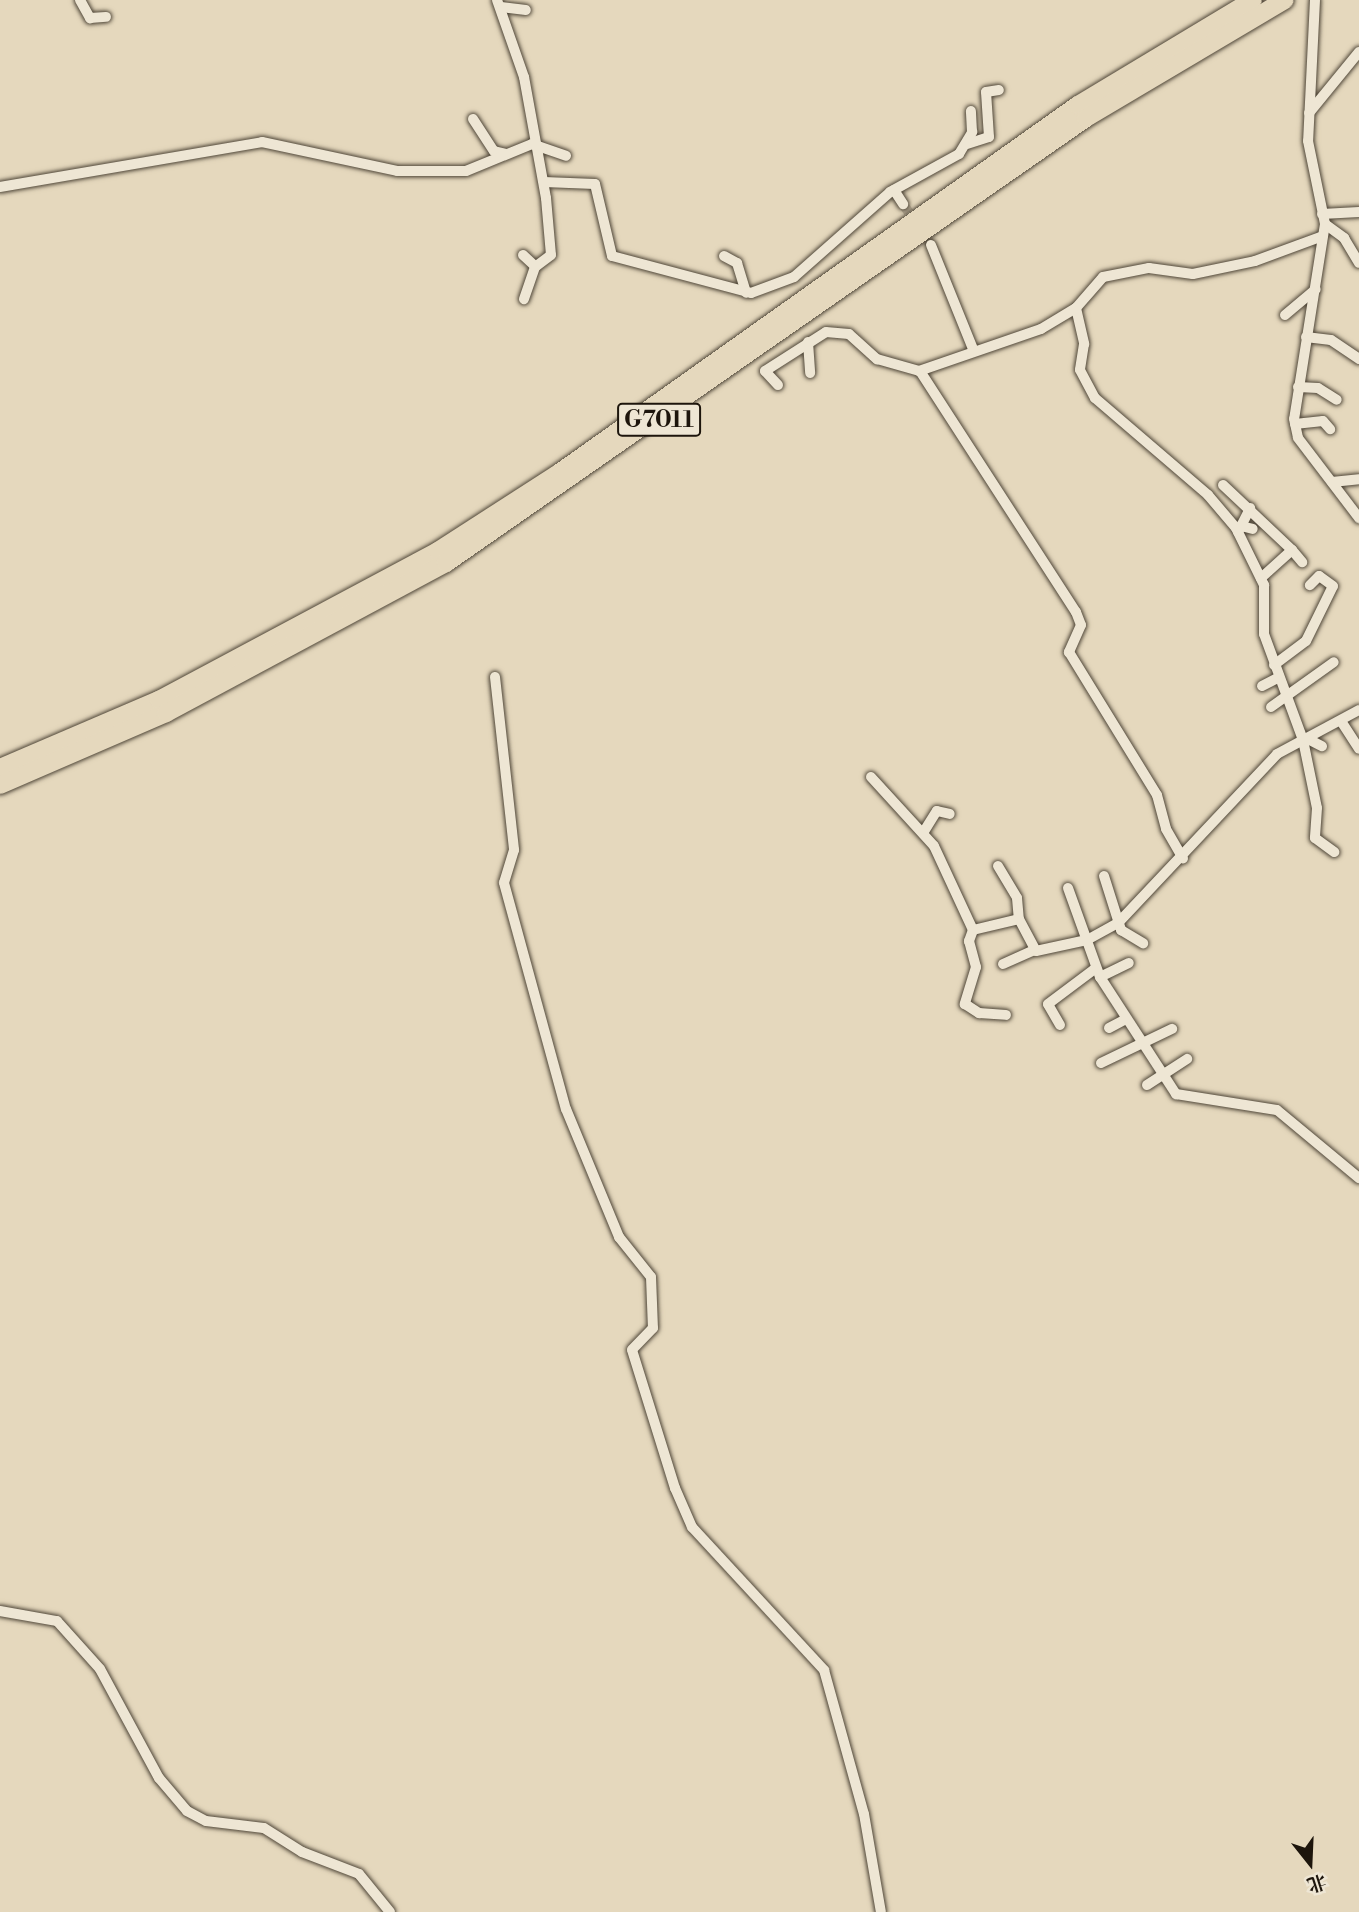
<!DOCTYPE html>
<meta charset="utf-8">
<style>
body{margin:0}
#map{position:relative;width:1359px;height:1912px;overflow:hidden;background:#e5d8bd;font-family:"Libre Bodoni","Noto Serif SC",serif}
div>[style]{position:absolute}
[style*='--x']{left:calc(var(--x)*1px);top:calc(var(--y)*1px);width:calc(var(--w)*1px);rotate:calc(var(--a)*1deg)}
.street-tunnel>*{height:10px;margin-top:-5px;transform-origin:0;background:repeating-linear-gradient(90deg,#bdb19a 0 10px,transparent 0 15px)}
.roads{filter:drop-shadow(0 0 2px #4f4638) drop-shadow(0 0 2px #4f4638)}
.street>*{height:10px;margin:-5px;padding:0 5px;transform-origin:5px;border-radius:5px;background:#eee6d4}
.highway>*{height:18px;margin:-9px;padding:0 9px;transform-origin:9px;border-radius:9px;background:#e5d8bd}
span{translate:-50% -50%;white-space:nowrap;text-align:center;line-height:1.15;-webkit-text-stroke:7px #eee6d4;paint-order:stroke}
.shield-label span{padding:2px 5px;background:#eee6d4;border:2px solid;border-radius:5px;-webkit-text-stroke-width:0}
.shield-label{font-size:23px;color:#1d150c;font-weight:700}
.north{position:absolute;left:1275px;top:1828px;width:70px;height:70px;-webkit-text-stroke:5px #eee6d4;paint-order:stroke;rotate:162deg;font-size:19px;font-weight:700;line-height:28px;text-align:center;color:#1d150c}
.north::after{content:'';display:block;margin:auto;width:24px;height:32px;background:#1d150c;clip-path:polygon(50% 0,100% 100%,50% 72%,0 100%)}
</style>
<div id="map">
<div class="street-tunnel">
<div style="--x:903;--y:204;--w:50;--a:55.7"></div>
</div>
<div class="roads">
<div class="street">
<div style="--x:80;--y:0;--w:21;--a:61"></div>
<div style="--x:90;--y:18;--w:16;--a:-4"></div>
<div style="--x:497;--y:0;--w:82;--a:70.7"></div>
<div style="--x:524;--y:77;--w:123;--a:79.7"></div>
<div style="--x:546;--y:198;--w:57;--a:85"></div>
<div style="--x:551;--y:255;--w:20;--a:143"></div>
<div style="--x:535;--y:267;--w:34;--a:109"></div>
<div style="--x:1315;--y:0;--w:141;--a:92.8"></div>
<div style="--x:1308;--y:141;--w:85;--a:78.4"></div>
<div style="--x:1325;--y:224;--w:197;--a:99"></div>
<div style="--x:1294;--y:419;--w:19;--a:78"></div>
<div style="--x:1298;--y:438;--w:101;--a:52.7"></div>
<div style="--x:501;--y:7;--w:25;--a:7"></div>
<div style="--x:1309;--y:113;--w:79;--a:-50.7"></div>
<div style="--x:473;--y:119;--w:38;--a:57"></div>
<div style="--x:494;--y:151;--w:12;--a:14"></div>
<div style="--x:967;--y:144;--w:23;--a:-18"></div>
<div style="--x:989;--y:137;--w:45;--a:-93.8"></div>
<div style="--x:986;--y:92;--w:13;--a:-9"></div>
<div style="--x:544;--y:182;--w:51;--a:2.2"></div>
<div style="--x:595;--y:184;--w:74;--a:76.7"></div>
<div style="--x:612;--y:256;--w:144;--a:14.9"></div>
<div style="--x:751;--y:293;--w:46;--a:-20.4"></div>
<div style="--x:794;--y:277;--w:128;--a:-41.5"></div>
<div style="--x:890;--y:192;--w:79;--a:-28.8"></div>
<div style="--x:959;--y:154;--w:26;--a:-59"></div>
<div style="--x:972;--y:132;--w:21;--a:-93"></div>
<div style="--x:0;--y:187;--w:266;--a:-9.7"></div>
<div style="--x:262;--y:142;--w:138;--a:12.1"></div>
<div style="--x:397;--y:171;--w:69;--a:0"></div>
<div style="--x:466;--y:171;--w:71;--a:-22.2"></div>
<div style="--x:532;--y:144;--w:36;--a:19"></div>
<div style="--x:894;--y:190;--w:17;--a:57"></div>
<div style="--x:1322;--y:214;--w:37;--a:-3"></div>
<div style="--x:1325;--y:224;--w:24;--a:36"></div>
<div style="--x:1344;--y:238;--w:29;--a:59"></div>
<div style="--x:931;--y:245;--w:112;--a:68"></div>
<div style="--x:523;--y:255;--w:16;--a:43"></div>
<div style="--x:724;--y:256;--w:15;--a:28"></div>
<div style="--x:737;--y:263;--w:31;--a:73"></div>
<div style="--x:1076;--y:308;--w:37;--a:77"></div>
<div style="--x:1084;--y:344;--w:26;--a:99"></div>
<div style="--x:1080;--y:370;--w:32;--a:62"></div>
<div style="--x:1095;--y:398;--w:149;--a:40.6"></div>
<div style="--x:1208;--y:495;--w:43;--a:49.7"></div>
<div style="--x:1236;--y:528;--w:64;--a:63.8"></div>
<div style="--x:1264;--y:585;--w:49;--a:90"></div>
<div style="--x:1264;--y:634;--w:113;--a:69.8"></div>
<div style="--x:1303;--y:740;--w:69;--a:78.4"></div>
<div style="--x:1317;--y:808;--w:30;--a:94"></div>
<div style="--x:1315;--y:838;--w:24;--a:36"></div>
<div style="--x:1285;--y:315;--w:40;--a:-40"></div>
<div style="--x:1306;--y:337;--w:25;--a:7"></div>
<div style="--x:1331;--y:340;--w:34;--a:34"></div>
<div style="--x:808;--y:342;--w:31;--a:86"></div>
<div style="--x:920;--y:371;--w:287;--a:57.1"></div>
<div style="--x:1076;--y:612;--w:14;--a:69"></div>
<div style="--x:1081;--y:625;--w:30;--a:114"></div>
<div style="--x:1069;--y:652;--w:168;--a:58.4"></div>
<div style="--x:1157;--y:795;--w:35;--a:75"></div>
<div style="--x:1166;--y:829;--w:34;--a:60"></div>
<div style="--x:778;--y:385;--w:19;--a:-133"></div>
<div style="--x:765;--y:371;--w:72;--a:-32.6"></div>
<div style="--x:826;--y:332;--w:23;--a:5"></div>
<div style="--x:849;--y:334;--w:38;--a:42"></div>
<div style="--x:877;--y:359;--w:44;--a:15.9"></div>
<div style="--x:919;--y:371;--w:129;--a:-19"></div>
<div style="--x:1041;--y:329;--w:41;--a:-31"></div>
<div style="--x:1076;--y:308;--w:41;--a:-48.9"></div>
<div style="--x:1103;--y:277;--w:47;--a:-11.1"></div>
<div style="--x:1149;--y:268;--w:44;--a:7.8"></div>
<div style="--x:1193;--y:274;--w:63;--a:-11.8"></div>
<div style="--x:1255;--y:261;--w:72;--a:-20.2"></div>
<div style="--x:1298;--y:387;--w:20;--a:3"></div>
<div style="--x:1318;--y:388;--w:22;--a:32"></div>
<div style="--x:1295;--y:424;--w:28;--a:-6"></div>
<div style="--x:1323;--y:421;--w:11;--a:49"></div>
<div style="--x:1332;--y:482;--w:27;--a:-6"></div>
<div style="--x:1223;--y:485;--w:95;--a:43.3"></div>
<div style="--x:1292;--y:550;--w:42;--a:137.9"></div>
<div style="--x:1241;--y:526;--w:12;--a:14"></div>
<div style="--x:1238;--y:532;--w:27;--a:-63"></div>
<div style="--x:1292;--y:550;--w:16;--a:50"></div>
<div style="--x:1274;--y:665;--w:40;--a:-37"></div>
<div style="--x:1306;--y:641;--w:61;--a:-63.9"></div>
<div style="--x:1333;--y:586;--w:17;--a:-144"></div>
<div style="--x:1319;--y:576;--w:13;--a:135"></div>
<div style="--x:495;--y:677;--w:174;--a:83.7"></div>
<div style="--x:514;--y:850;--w:34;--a:107"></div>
<div style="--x:504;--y:883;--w:234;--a:74.7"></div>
<div style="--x:566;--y:1109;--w:139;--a:67.5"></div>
<div style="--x:619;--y:1237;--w:51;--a:51.3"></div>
<div style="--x:651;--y:1277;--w:51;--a:87.8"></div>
<div style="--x:653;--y:1328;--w:30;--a:134"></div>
<div style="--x:632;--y:1350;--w:145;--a:72.7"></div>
<div style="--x:675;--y:1488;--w:43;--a:66.4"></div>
<div style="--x:692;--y:1527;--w:195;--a:47.3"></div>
<div style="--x:824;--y:1670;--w:149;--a:74.5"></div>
<div style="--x:864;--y:1814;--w:99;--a:80.2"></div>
<div style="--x:1262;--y:686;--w:18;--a:-27"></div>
<div style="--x:1271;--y:707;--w:77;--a:-35.5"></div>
<div style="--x:1341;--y:721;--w:33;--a:57"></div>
<div style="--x:1306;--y:738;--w:18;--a:27"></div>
<div style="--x:871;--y:777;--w:93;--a:47.6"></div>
<div style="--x:934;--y:846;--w:93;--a:65.1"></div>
<div style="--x:973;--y:930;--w:47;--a:-13.4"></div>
<div style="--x:1019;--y:919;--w:36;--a:62"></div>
<div style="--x:1036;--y:951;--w:52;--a:-12.2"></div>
<div style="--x:1087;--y:940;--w:35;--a:-29"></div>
<div style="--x:1118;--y:923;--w:232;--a:-46.7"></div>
<div style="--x:1277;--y:754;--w:93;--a:-28.2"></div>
<div style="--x:923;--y:833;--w:26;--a:-58"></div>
<div style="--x:937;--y:811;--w:13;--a:13"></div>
<div style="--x:998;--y:866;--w:37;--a:59"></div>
<div style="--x:1017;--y:898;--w:21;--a:85"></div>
<div style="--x:1104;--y:876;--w:57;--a:72.5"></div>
<div style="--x:1121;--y:930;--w:26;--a:31"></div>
<div style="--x:1068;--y:888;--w:95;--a:70.2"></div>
<div style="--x:1100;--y:977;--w:140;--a:57"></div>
<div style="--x:1176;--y:1094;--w:102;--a:9"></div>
<div style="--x:1277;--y:1110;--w:107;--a:39.7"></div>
<div style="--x:973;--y:930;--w:12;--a:110"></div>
<div style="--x:969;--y:941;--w:27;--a:75"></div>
<div style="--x:976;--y:967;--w:39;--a:107"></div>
<div style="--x:965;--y:1004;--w:17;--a:33"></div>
<div style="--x:979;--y:1013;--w:27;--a:4"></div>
<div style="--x:1003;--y:964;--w:34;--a:-24"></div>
<div style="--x:1100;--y:977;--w:32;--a:-26"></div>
<div style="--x:1060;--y:1025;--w:24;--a:-120"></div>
<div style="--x:1048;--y:1004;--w:60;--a:-36.9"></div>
<div style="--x:1109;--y:1028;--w:19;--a:-28"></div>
<div style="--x:1101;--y:1063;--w:79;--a:-25.6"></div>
<div style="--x:1147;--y:1085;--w:48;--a:-33"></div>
<div style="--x:0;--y:1611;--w:58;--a:10"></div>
<div style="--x:57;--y:1621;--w:64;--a:48.1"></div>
<div style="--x:100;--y:1669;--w:124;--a:61.6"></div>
<div style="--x:159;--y:1778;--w:43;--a:49.7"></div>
<div style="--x:187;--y:1811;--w:21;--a:28"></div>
<div style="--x:206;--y:1821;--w:58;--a:6.9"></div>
<div style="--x:264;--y:1828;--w:45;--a:32.3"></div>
<div style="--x:302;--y:1852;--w:61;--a:21.1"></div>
<div style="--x:359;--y:1874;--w:49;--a:50.8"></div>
</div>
<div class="highway">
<div style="--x:0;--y:768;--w:173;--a:-23.2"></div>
<div style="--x:159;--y:700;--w:316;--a:-28.1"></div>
<div style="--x:438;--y:551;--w:144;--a:-32.8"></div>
<div style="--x:559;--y:473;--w:636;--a:-35.34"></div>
<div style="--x:1078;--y:105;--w:204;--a:-31"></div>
<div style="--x:0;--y:785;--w:181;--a:-23.4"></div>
<div style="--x:166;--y:713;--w:318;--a:-28.2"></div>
<div style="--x:446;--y:563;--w:780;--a:-34.81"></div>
<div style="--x:1086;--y:118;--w:231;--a:-30.7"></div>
</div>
</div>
<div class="shield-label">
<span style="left:659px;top:420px">G7011</span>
</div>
<div class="north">北</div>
</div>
